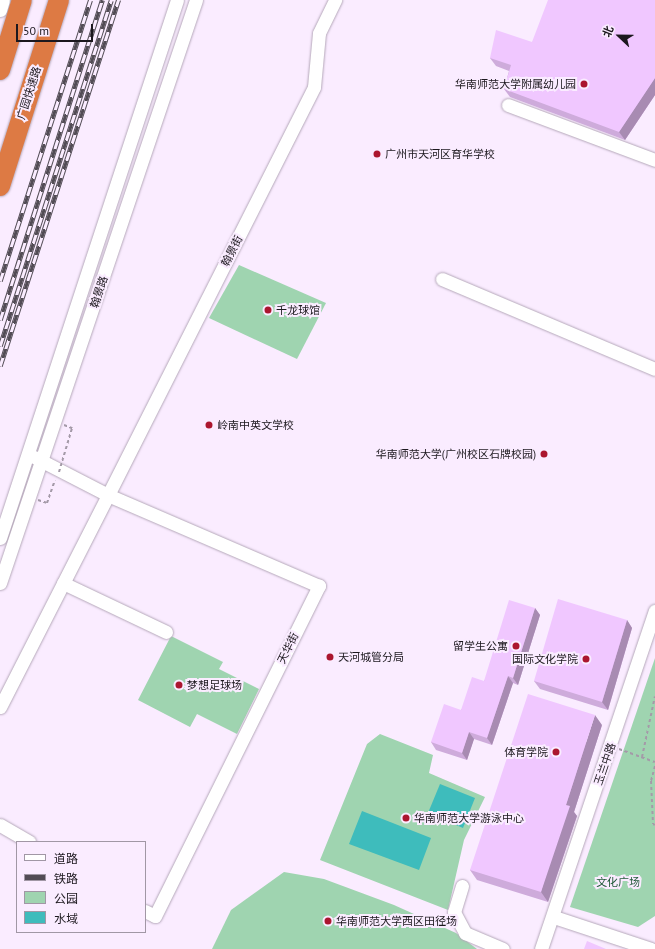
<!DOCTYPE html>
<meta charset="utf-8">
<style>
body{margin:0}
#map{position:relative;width:655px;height:949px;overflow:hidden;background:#faecff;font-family:"PT Sans","Noto Sans SC",sans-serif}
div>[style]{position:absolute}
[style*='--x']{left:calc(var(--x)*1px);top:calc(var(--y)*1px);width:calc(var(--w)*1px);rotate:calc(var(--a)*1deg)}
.green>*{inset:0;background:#9fd4b0}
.water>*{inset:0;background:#3ebcbc}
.path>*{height:2px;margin-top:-1px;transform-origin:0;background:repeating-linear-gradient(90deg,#a49aa8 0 3px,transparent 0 6px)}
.roads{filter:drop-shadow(0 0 1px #b5a8ba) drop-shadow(0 0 1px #b5a8ba)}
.minor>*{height:13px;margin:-6.5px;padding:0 6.5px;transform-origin:6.5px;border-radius:6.5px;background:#fff}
.highway>*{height:20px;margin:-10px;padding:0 10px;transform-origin:10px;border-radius:10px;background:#dd7a44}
.rail>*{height:4.5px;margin-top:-2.25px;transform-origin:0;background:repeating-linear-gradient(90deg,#faecff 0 9px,#524c55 0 18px);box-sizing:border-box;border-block:1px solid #524c55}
.path-bridge>*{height:2px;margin-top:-1px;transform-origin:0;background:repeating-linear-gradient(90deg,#a49aa8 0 3px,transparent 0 6px)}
.wall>*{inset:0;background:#ceabdb}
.shaded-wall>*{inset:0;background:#a88bb2}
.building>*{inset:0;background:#f0c7ff}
.dots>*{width:11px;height:11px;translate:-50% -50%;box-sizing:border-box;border:2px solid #faecff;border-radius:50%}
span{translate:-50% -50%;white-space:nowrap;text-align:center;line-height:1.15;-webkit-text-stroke:4px #faecff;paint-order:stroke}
.poi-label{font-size:11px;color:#1c181e}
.right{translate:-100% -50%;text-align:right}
.left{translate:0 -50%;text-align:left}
.street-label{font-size:11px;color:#1c181e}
.park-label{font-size:11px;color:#215a39}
.legend{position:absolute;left:16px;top:841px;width:130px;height:92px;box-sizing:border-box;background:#faecff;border:1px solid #a197a5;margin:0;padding:5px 7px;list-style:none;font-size:12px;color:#1c181e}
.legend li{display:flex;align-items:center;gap:8px;height:20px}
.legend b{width:20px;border:1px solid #a197a5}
.north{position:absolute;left:599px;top:16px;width:40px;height:40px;-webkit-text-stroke:3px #faecff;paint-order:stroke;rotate:292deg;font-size:11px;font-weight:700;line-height:16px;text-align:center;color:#1c181e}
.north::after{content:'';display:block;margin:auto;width:14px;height:18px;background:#1c181e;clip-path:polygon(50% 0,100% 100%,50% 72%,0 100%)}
.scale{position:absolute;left:16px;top:24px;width:77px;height:18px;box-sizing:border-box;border:2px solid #1c181e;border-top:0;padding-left:5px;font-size:12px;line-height:14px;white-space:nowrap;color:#1c181e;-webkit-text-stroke:3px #faecff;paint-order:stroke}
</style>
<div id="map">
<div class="green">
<div style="clip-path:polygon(239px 265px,326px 303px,297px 359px,209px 318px)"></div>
<div style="clip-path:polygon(171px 636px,223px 662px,219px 669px,259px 689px,237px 734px,197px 714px,190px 727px,138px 700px)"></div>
<div style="clip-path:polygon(655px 658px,655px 916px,638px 927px,570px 907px)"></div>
<div style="clip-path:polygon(380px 734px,433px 755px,429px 773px,485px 797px,464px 840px,448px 910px,320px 860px,367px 744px)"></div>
<div style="clip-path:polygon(284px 872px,324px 879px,394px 905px,456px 933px,477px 949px,212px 949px,231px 910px)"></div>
</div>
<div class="water">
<div style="clip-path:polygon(440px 784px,475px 798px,463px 828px,428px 813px)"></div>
<div style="clip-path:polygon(362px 811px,431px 838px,419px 870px,349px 844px)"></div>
</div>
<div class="path">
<div style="--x:64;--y:425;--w:9;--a:21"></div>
<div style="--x:38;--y:500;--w:9;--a:18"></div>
<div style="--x:47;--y:503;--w:24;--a:-71"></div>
<div style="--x:619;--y:749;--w:38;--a:20"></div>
<div style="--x:642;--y:757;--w:62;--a:-78"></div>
<div style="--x:655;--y:766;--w:16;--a:105"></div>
<div style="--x:651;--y:781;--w:43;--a:87.3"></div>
<div style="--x:653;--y:824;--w:2;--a:27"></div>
</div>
<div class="roads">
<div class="minor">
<div style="--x:0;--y:10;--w:10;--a:-73"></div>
<div style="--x:508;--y:105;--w:157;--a:20.5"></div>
<div style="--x:442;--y:279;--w:231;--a:22.9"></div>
<div style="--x:0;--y:538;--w:566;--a:-71.79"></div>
<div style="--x:0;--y:583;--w:615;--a:-71.42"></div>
<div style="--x:63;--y:583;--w:114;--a:25.4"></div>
<div style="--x:0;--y:707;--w:238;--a:-63"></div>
<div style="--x:108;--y:495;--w:83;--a:-152.8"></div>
<div style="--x:0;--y:825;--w:34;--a:30"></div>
<div style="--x:462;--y:886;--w:27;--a:107"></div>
<div style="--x:454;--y:912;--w:24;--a:62"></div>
<div style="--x:465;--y:933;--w:41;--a:22.8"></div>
<div style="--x:145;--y:911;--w:11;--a:27"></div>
<div style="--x:155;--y:916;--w:369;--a:-63.6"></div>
<div style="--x:319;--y:586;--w:230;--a:-156.7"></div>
<div style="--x:108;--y:495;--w:457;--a:-63.2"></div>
<div style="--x:314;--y:87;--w:54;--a:-84.7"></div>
<div style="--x:319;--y:33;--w:37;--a:-64"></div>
<div style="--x:554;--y:917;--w:102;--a:18.3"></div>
<div style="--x:541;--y:949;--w:357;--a:-71.4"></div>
</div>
<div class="highway">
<div style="--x:0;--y:70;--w:73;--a:-72.6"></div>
<div style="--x:0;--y:186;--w:195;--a:-72.4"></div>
</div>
</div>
<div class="rail">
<div style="--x:0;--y:281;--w:295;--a:-72.2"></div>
<div style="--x:0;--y:320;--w:336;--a:-72.3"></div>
<div style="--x:0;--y:346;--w:363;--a:-72.2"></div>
<div style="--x:0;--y:366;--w:385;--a:-72.1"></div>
</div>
<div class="path-bridge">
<div style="--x:59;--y:472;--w:46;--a:-73.5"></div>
</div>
<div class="wall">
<div style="clip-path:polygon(655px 0,655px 95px,625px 140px,510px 97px,504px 89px,509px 71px,496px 66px,490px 58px,532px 42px)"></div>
<div style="clip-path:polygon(535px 608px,540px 615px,518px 685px,513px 683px,492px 745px,474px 739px,467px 760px,436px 750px,431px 742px,461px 710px,484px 681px)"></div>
<div style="clip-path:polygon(627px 620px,632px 628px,608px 710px,540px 689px,534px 681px)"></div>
<div style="clip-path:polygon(602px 725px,574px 812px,577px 816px,548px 902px,477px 880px,470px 870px)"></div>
</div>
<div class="shaded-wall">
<div style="clip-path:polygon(655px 78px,655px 95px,625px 140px,619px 132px)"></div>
<div style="clip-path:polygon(535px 608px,540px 615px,518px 685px,513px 678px)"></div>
<div style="clip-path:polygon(627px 620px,632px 628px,608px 710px,602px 702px)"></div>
<div style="clip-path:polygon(508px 676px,513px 683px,492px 745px,487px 738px)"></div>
<div style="clip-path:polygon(595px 715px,602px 725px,574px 812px,577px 816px,548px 902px,541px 892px,566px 805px)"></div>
<div style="clip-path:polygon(469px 732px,474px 739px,467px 760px,462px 753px)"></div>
</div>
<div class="building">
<div style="clip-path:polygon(548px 0,655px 0,655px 78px,619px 132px,504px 89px,511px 65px,490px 58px,496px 30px,532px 42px)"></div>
<div style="clip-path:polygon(558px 599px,627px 620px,602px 702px,534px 681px)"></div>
<div style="clip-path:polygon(509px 600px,535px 608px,513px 678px,508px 676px,487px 738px,469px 732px,462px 753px,431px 742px,444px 704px,461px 710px,472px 677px,484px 681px)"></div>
<div style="clip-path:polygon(528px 694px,595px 715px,566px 805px,570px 806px,541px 892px,470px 870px)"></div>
<div style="clip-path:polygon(587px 941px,606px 949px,584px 949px)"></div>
</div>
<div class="dots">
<div style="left:584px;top:84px;background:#ab162f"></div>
<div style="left:377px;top:154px;background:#ab162f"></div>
<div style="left:268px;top:310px;background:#ab162f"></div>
<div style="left:209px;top:425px;background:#ab162f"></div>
<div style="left:544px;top:454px;background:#ab162f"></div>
<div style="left:516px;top:646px;background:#ab162f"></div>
<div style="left:330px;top:657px;background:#ab162f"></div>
<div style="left:586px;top:659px;background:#ab162f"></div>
<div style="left:179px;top:685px;background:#ab162f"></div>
<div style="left:556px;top:752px;background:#ab162f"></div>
<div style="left:406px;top:818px;background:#ab162f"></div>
<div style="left:328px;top:921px;background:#ab162f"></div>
</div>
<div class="poi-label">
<span class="right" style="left:576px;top:84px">华南师范大学附属幼儿园</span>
<span class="left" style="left:385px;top:154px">广州市天河区育华学校</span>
<span class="left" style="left:276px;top:310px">千龙球馆</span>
<span class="left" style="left:217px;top:425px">岭南中英文学校</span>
<span class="right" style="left:536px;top:454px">华南师范大学(广州校区石牌校园)</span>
<span class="right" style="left:508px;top:646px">留学生公寓</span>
<span class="left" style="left:338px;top:657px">天河城管分局</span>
<span class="right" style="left:578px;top:659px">国际文化学院</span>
<span class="left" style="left:187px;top:685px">梦想足球场</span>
<span class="right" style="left:548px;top:752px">体育学院</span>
<span class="left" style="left:414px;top:818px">华南师范大学游泳中心</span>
<span class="left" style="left:336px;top:921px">华南师范大学西区田径场</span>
</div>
<div class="street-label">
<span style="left:29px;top:93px;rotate:-72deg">广园快速路</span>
<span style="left:232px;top:251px;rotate:-63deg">翰景街</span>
<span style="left:99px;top:292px;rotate:-72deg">翰景路</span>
<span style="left:288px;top:648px;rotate:-64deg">天华街</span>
<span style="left:605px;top:764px;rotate:-71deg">玉兰中路</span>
</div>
<div class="park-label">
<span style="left:618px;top:882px">文化广场</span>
</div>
<ul class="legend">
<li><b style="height:5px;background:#fff"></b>道路</li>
<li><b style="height:5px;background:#524c55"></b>铁路</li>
<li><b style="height:11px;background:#9fd4b0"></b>公园</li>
<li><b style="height:11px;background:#3ebcbc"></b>水域</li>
</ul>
<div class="north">北</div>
<div class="scale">50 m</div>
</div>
